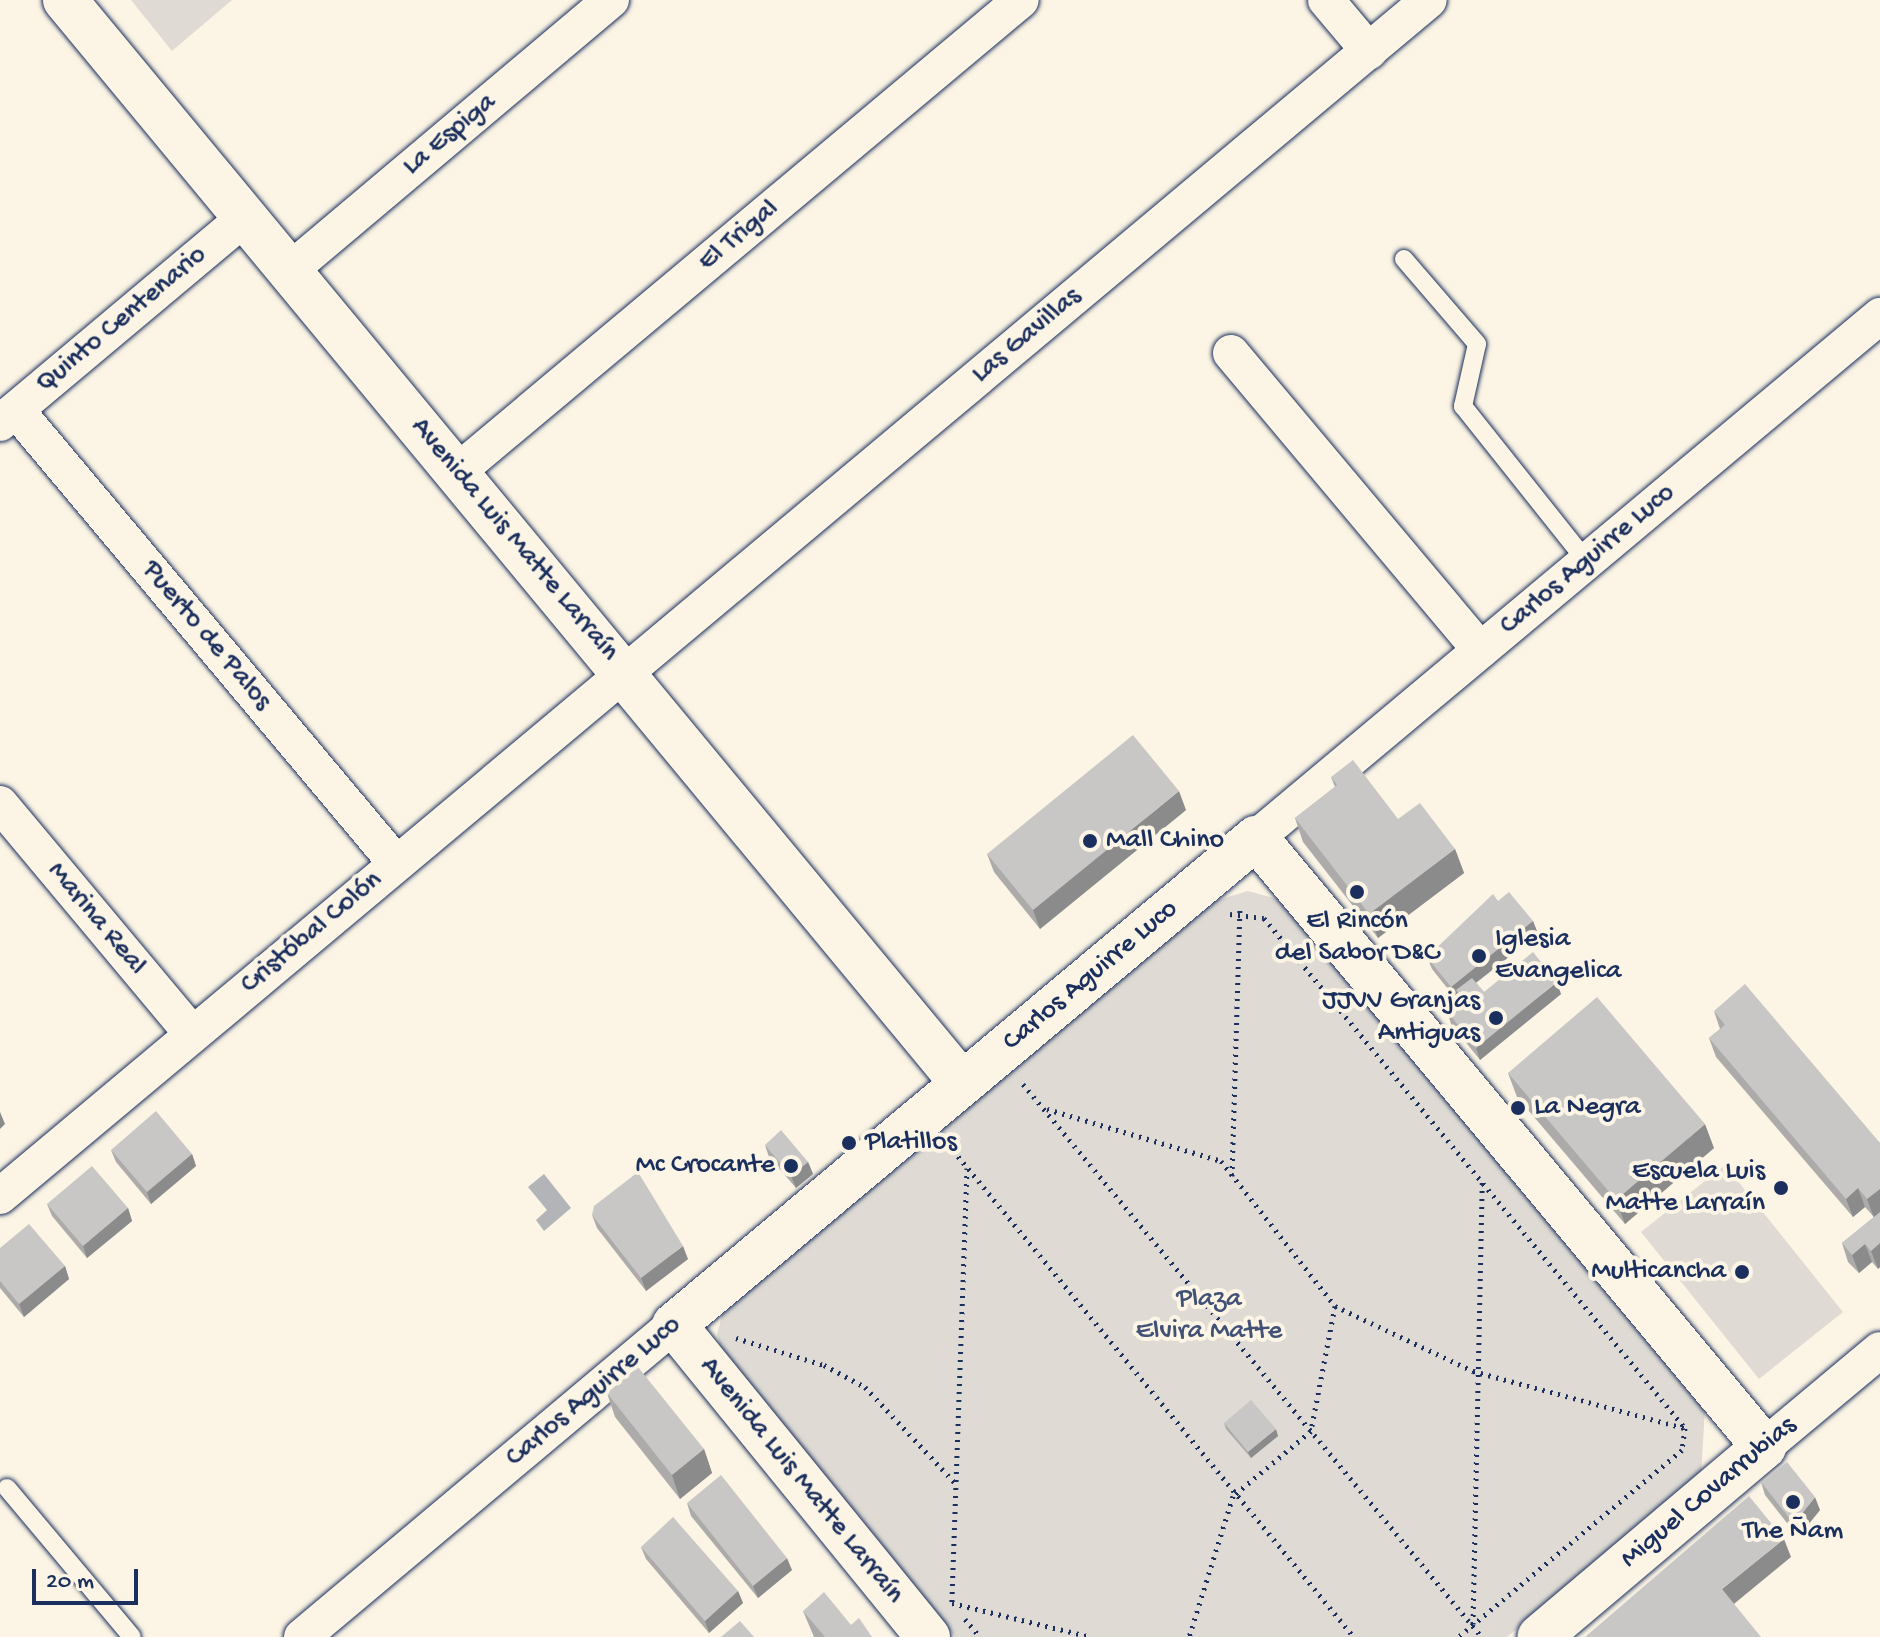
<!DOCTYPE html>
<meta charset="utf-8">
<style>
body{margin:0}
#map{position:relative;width:1880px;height:1637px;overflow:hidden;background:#fcf5e5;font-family:"Gochi Hand",sans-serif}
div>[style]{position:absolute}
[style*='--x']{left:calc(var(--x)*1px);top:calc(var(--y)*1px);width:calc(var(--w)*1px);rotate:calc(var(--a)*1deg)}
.green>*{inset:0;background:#dfdbd4}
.water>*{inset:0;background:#b2b4b8}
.path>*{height:5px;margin-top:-2.5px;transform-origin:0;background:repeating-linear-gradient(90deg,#1b2f5e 0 2px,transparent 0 8px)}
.roads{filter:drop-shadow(0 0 2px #1b2f5e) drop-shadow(0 0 2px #1b2f5e)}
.lane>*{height:18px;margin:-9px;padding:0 9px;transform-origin:9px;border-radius:9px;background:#fcf5e5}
.street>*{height:36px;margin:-18px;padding:0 18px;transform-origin:18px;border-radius:18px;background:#fcf5e5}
.secondary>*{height:44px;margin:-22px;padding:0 22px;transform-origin:22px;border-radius:22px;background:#fcf5e5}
.wall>*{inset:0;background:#acabaa}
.shaded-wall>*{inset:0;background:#8c8b8b}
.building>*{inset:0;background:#c8c7c6}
.dots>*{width:22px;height:22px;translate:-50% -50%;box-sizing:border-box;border:4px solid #fcf5e5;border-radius:50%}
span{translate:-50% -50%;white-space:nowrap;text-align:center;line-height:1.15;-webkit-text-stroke:8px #fcf5e5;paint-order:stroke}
.street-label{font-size:28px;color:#1b2f5e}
.poi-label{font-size:28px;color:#1b2f5e}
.left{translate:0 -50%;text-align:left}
.right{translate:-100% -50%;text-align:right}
.park-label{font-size:28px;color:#425176}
.scale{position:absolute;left:32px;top:1569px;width:106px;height:36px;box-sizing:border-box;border:4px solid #1b2f5e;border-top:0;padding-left:10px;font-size:24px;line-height:28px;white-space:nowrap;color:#1b2f5e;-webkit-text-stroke:6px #fcf5e5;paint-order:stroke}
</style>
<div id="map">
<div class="green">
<div style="clip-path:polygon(131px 0,232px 0,172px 51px)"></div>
<div style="clip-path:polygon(1248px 891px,1281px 900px,1705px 1409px,1701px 1475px,1507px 1637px,955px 1637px,724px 1361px,717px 1334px,724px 1309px,1208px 903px)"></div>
<div style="clip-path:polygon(1725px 1165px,1843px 1312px,1759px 1379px,1641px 1232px)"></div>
</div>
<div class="water">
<div style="clip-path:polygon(544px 1174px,571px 1208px,544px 1231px,536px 1220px,547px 1210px,528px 1187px)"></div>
</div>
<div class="path">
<div style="--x:1230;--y:914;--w:34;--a:7"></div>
<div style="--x:1264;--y:918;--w:661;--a:50.46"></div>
<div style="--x:1685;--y:1428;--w:22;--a:98"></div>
<div style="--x:1682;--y:1450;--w:292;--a:140.1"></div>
<div style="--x:1023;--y:1084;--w:719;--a:50.31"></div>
<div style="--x:1047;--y:1109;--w:182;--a:16.6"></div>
<div style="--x:1221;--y:1161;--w:184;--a:51.8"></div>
<div style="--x:1335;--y:1306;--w:127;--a:100.9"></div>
<div style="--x:1311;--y:1431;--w:102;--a:140.2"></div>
<div style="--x:1233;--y:1496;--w:148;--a:107.3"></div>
<div style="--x:948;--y:1144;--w:639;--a:50.53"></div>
<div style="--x:967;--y:1168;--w:435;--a:92"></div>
<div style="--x:952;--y:1603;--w:143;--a:13.7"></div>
<div style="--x:1232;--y:1176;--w:266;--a:-88.3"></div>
<div style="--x:1335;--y:1306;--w:153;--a:25.2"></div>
<div style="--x:1473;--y:1371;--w:219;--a:15.1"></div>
<div style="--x:736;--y:1338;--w:92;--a:17.1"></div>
<div style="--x:824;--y:1365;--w:47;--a:28.2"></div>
<div style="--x:865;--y:1387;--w:132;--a:46.8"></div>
<div style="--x:965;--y:1619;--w:23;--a:50"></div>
<div style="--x:1473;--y:1624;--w:442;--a:-88.8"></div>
</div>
<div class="roads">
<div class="lane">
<div style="--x:1404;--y:259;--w:112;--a:49.3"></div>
<div style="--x:1477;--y:344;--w:64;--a:102.7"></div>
<div style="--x:1463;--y:406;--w:199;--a:51.5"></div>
<div style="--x:7;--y:1488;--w:194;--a:50"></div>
</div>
<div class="street">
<div style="--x:1326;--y:0;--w:67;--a:49.9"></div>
<div style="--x:289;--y:271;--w:421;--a:-40.1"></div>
<div style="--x:1231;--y:353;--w:388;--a:50"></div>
<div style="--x:16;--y:410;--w:591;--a:50.01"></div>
<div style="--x:0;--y:423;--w:319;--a:-40"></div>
<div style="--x:457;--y:472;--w:735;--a:-39.93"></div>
<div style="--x:0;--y:804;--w:300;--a:50.1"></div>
<div style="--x:1256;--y:838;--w:814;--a:-39.91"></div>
<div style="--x:0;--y:1196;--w:1863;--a:-39.93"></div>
<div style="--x:1764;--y:1447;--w:151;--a:-39.9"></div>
<div style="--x:302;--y:1637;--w:486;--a:-40"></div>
</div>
<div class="secondary">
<div style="--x:65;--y:0;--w:1406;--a:50.37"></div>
<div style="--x:928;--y:1637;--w:402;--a:-129.1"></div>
<div style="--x:674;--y:1325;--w:759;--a:-39.92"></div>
<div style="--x:1256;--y:838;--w:793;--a:50.17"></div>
<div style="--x:1764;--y:1447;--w:294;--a:139.8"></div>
</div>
</div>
<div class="wall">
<div style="clip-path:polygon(1331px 777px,1398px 819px,1455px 849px,1464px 873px,1378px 938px,1303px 842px,1295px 818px,1335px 787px)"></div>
<div style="clip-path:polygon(1186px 810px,1040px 929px,994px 872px,987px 854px)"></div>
<div style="clip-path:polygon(1533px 921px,1538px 934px,1476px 983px,1484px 992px,1561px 994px,1480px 1060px,1451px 1024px,1447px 1011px,1460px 1001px,1459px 997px,1456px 999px,1432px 969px,1427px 957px)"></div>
<div style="clip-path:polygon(1714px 1011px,1880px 1143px,1880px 1267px,1878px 1269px,1872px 1262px,1859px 1273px,1848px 1262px,1842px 1243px,1874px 1217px,1865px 1207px,1853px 1217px,1716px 1057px,1709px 1038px,1720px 1029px)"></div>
<div style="clip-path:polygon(1508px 1073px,1714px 1148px,1625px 1224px,1517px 1097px)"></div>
<div style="clip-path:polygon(765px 1145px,808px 1162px,813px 1174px,796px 1188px,769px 1157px)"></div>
<div style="clip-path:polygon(111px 1150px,192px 1154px,196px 1166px,151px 1204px,116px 1162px)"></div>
<div style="clip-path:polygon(47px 1204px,128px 1208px,132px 1221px,87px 1258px,52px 1216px)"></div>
<div style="clip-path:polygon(592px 1215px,688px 1259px,646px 1291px,597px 1228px)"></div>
<div style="clip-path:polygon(0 1248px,65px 1266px,69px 1279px,24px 1317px,0 1288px)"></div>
<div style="clip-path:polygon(607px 1393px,704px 1449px,712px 1473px,680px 1499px,615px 1417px)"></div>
<div style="clip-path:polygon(1224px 1423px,1278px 1436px,1251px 1458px,1226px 1429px)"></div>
<div style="clip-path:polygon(1761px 1482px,1820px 1510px,1798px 1537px,1765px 1495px)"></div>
<div style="clip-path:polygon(687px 1503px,792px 1570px,758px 1598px,691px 1516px)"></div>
<div style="clip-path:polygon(641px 1547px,738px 1591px,743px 1603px,709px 1633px,646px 1559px)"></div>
<div style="clip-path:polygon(803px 1611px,851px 1625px,872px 1637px,814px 1637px)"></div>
</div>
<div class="shaded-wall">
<div style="clip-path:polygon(1179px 791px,1186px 810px,1040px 929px,1033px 910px)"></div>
<div style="clip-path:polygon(1455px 849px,1464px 873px,1378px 938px,1369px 914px)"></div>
<div style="clip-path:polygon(1533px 921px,1538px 934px,1460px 995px,1456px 990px,1459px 997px,1456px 999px,1451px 987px)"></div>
<div style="clip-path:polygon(1557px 982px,1561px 994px,1480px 1060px,1476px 1048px)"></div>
<div style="clip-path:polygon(0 1112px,5px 1124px,0 1129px)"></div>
<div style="clip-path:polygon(1705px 1124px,1714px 1148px,1625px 1224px,1616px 1200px)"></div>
<div style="clip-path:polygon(192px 1154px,196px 1166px,151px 1204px,147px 1192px)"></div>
<div style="clip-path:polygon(808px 1162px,813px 1174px,796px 1188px,791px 1176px)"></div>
<div style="clip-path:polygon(1858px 1188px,1865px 1207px,1853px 1217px,1846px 1199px)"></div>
<div style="clip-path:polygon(1880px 1189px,1880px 1213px,1874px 1218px,1867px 1199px)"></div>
<div style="clip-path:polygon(128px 1208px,132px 1221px,87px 1258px,83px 1246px)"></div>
<div style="clip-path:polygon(1880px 1243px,1880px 1267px,1878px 1269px,1871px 1251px)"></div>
<div style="clip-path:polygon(1865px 1244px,1872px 1262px,1859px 1273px,1852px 1255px)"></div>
<div style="clip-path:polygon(683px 1246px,688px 1259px,646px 1291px,641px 1278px)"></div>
<div style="clip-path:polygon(65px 1266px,69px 1279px,24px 1317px,19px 1304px)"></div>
<div style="clip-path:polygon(1276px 1429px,1278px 1436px,1251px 1458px,1248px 1452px)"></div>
<div style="clip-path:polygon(704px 1449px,712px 1473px,680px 1499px,672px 1475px)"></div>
<div style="clip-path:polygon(1815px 1497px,1820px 1510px,1798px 1537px,1794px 1524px)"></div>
<div style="clip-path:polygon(1784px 1539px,1791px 1557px,1729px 1608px,1722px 1589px)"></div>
<div style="clip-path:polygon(787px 1558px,792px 1570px,758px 1598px,753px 1586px)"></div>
<div style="clip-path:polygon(738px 1591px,743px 1603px,709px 1633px,705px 1621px)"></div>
</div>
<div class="building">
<div style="clip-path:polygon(1133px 735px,1179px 791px,1033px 910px,987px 854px)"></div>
<div style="clip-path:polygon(1353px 760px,1398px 819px,1420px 803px,1455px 849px,1369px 914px,1295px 818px,1337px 785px,1331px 777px)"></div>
<div style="clip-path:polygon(1509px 892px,1533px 921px,1451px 987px,1427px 957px,1493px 894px,1498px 901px)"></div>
<div style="clip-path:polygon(1533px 952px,1557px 982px,1476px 1048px,1447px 1011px,1463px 999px,1456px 990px,1472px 978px,1484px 992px)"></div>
<div style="clip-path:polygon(1745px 984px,1880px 1143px,1880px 1189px,1867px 1199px,1858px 1188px,1846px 1199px,1709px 1038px,1725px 1025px,1714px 1011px)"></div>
<div style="clip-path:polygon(1597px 997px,1705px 1124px,1616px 1200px,1508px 1073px)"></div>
<div style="clip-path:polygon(156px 1111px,192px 1154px,147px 1192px,111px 1150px)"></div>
<div style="clip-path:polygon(781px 1130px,808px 1162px,791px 1176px,765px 1145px)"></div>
<div style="clip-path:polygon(92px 1166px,128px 1208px,83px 1246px,47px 1204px)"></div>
<div style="clip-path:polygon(638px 1172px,683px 1246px,641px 1278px,592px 1215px,594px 1206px)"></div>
<div style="clip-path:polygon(1880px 1212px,1880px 1243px,1871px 1251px,1865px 1244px,1852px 1255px,1842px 1243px)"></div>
<div style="clip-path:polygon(29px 1224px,65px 1266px,19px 1304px,0 1281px,0 1248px)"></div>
<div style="clip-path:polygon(638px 1367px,704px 1449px,672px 1475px,607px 1393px)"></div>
<div style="clip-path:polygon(1251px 1400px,1276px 1429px,1248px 1452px,1224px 1423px)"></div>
<div style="clip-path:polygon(1787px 1462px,1815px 1497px,1794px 1524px,1761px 1482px)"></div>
<div style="clip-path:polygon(721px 1475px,787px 1558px,753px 1586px,687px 1503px)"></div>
<div style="clip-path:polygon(1749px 1496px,1784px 1539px,1722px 1589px,1761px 1637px,1585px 1637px)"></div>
<div style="clip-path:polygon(673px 1517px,738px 1591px,705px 1621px,641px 1547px)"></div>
<div style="clip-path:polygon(824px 1592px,851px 1625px,859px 1618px,872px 1637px,825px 1637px,803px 1611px)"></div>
<div style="clip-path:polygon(740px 1621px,754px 1637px,721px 1637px)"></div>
</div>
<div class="dots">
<div style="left:1090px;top:841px;background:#1b2f5e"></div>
<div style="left:1357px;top:892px;background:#1b2f5e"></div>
<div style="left:1479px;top:956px;background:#1b2f5e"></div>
<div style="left:1496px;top:1018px;background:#1b2f5e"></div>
<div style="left:1518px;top:1108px;background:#1b2f5e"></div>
<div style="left:849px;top:1143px;background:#1b2f5e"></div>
<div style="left:791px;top:1166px;background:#1b2f5e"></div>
<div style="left:1781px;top:1188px;background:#1b2f5e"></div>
<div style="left:1742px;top:1272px;background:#1b2f5e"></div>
<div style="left:1793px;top:1502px;background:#1b2f5e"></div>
</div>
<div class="street-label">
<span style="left:450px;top:135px;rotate:-40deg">La Espiga</span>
<span style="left:739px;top:236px;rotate:-40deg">El Trigal</span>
<span style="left:122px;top:320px;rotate:-40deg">Quinto Centenario</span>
<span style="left:1027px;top:336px;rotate:-40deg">Las Gavillas</span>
<span style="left:514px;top:540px;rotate:50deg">Avenida Luis Matte Larraín</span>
<span style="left:1588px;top:560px;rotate:-40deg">Carlos Aguirre Luco</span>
<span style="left:206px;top:636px;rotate:50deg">Puerto de Palos</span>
<span style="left:96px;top:919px;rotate:50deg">Marina Real</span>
<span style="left:312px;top:933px;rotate:-40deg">Cristóbal Colón</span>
<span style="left:1091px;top:976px;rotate:-40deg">Carlos Aguirre Luco</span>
<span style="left:594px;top:1392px;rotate:-40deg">Carlos Aguirre Luco</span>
<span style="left:801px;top:1481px;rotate:51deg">Avenida Luis Matte Larraín</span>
<span style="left:1709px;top:1493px;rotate:-40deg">Miguel Covarrubias</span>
</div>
<div class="poi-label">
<span class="left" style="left:1106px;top:841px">Mall Chino</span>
<span style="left:1357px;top:938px">El Rincón<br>del Sabor D&amp;C</span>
<span class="left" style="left:1495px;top:956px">Iglesia<br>Evangelica</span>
<span class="right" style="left:1480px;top:1018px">JJVV Granjas<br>Antiguas</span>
<span class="left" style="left:1534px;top:1108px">La Negra</span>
<span class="left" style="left:865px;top:1143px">Platillos</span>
<span class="right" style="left:775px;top:1166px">Mc Crocante</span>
<span class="right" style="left:1765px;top:1188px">Escuela Luis<br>Matte Larraín</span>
<span class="right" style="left:1726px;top:1272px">Multicancha</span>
<span style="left:1793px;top:1532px">The Ñam</span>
</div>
<div class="park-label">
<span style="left:1209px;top:1316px">Plaza<br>Elvira Matte</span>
</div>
<div class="scale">20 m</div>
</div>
